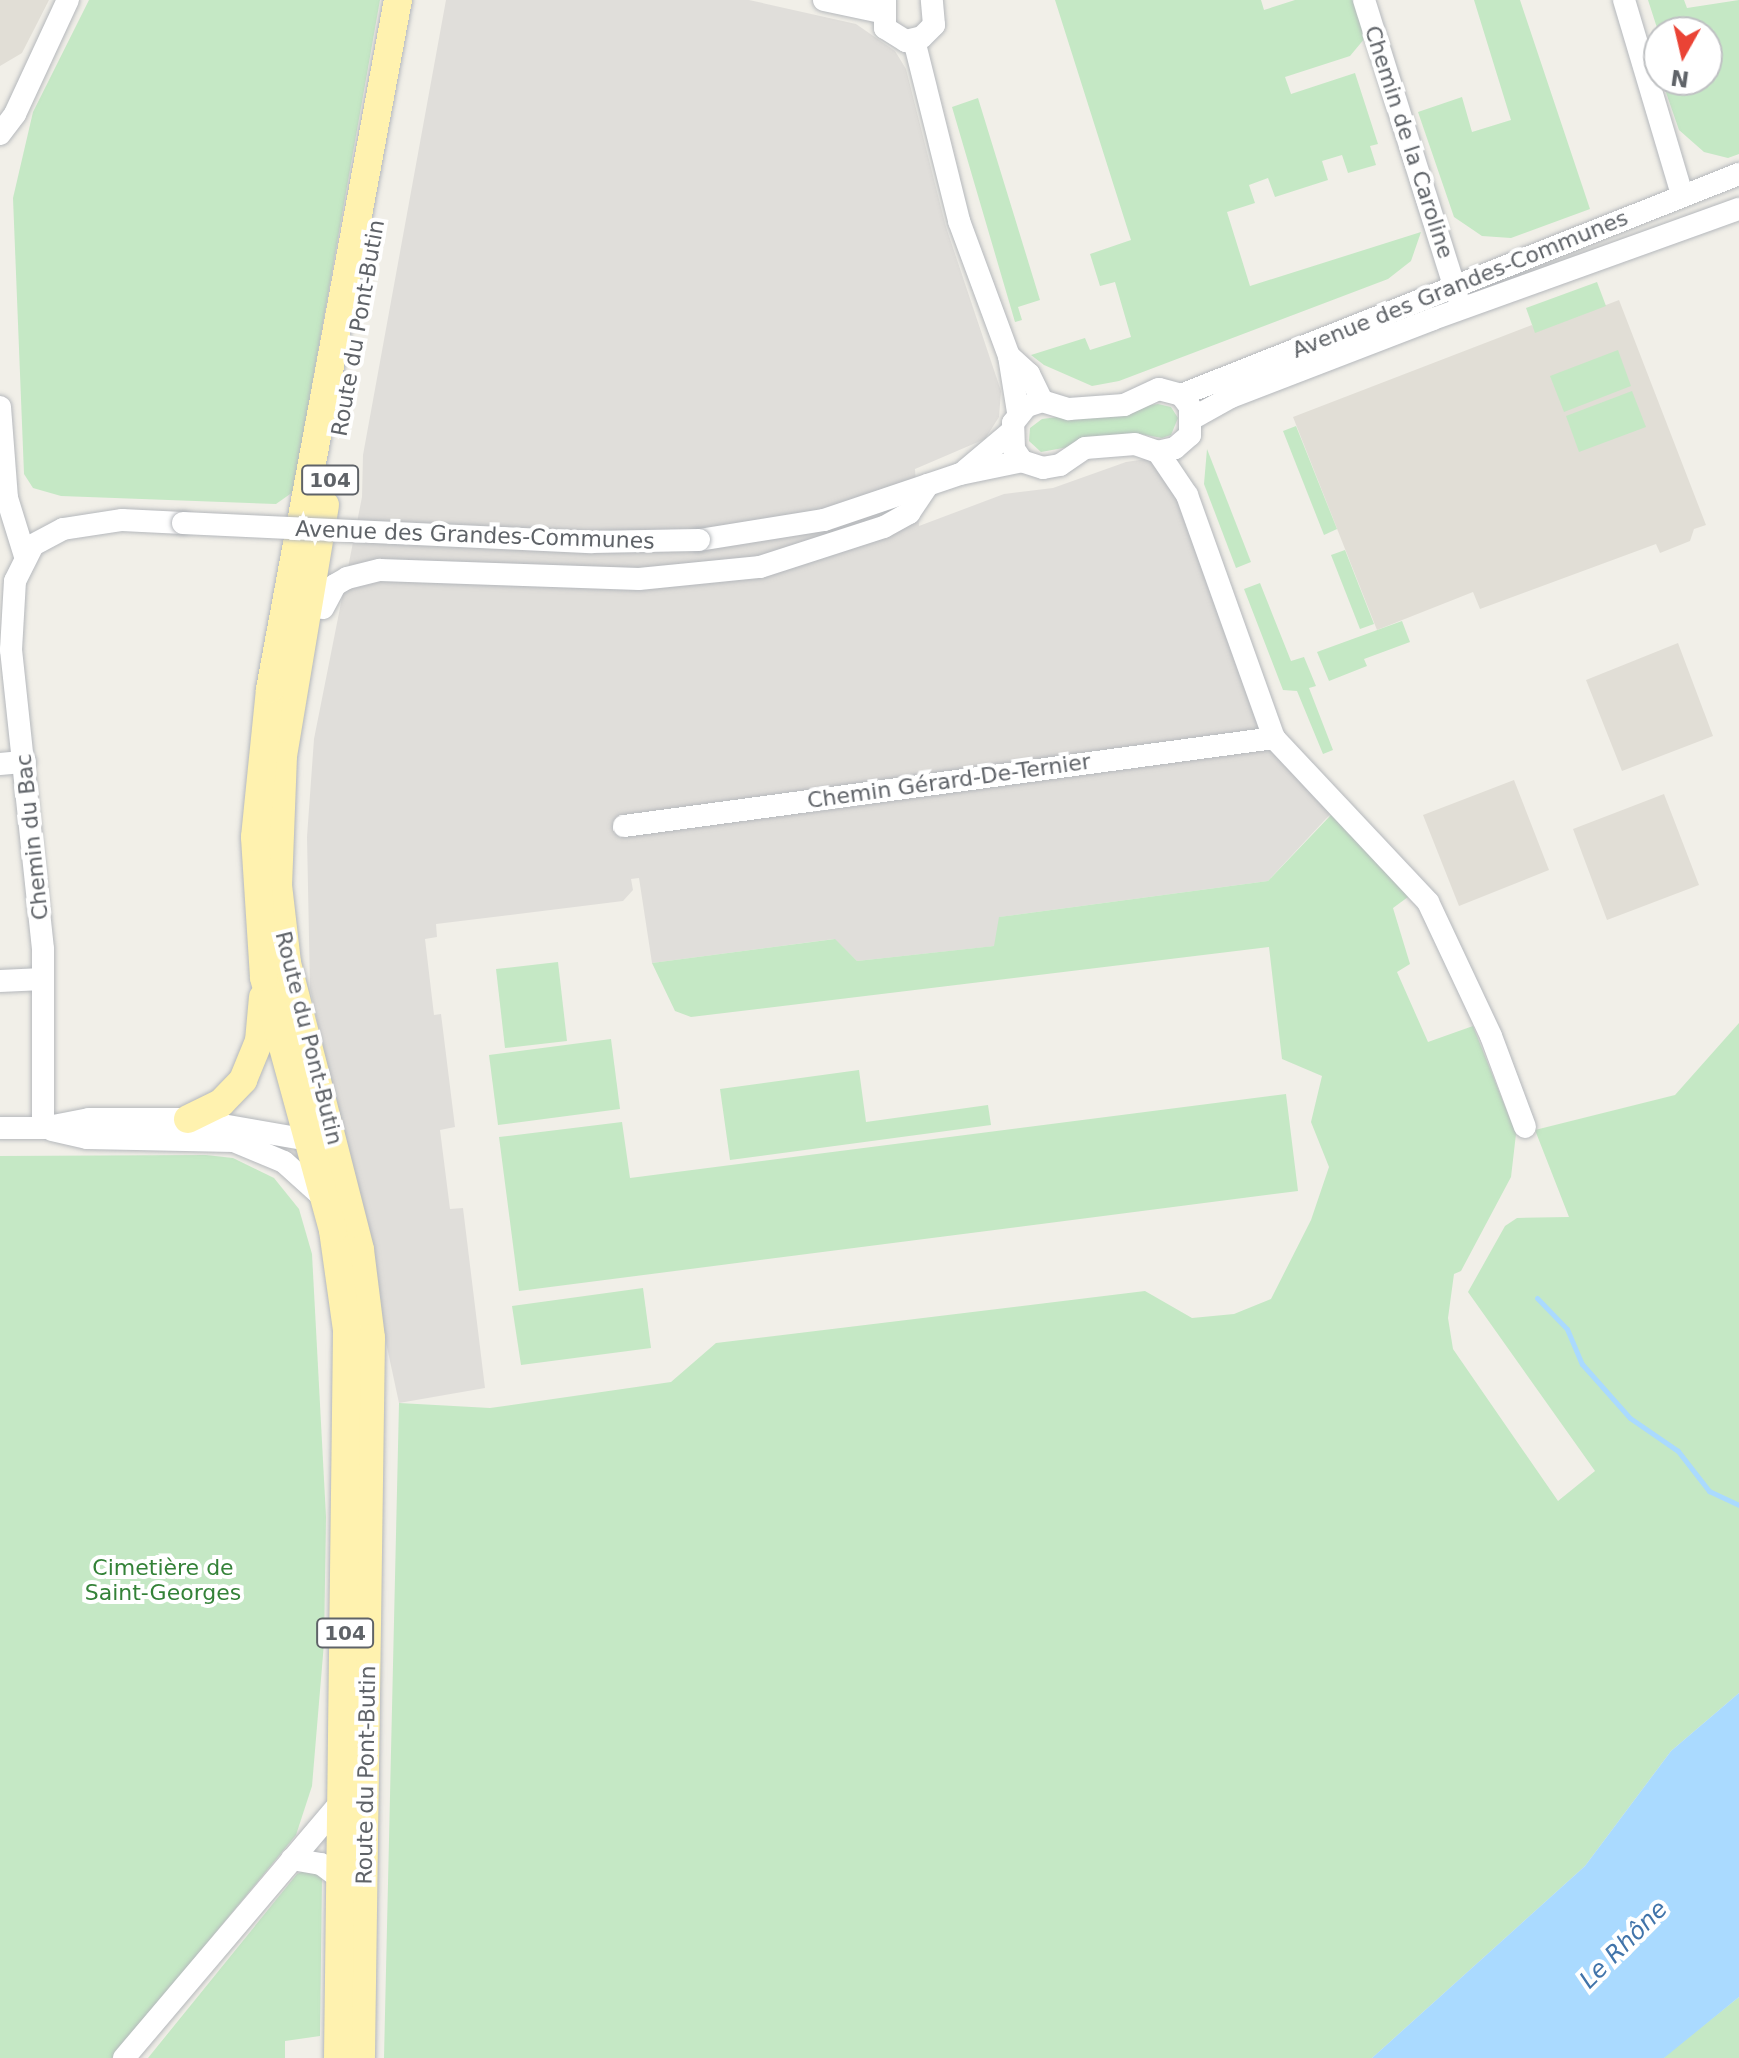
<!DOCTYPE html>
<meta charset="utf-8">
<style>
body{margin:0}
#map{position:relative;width:1739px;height:2058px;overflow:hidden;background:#f1efe8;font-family:"DejaVu Sans",sans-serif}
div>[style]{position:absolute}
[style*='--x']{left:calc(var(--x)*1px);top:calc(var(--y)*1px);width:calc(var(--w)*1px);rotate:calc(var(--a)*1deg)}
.industrial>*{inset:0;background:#e0deda}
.education>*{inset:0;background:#e1ded6}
.green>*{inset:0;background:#c5e8c5}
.water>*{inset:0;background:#aadaff}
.stream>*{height:5px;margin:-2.5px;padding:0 2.5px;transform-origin:2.5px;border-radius:2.5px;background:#aadaff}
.roads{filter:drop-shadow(0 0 2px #b5b8bc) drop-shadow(0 0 2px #b5b8bc)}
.minor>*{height:22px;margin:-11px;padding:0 11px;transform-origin:11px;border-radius:11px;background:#fff}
.major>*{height:28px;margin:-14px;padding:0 14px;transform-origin:14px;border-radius:14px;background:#fff2af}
.bridges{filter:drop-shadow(0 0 2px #b5b8bc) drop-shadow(0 0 2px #b5b8bc)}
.minor-bridge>*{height:22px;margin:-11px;padding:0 11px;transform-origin:11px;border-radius:11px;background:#fff}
span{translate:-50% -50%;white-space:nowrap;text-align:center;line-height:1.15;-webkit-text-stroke:8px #fff;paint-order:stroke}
.shield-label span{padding:2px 6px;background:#fff;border:2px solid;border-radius:6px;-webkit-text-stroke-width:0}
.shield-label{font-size:20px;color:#5f6368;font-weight:700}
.street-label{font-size:22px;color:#5f6368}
.park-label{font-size:22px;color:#348238}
.water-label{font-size:24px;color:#4174aa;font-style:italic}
.north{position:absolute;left:1643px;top:16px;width:80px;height:80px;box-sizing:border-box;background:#fff;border:2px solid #bfc1c3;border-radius:50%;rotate:188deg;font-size:22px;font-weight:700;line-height:32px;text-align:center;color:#5f6368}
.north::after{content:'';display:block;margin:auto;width:28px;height:36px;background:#ea4335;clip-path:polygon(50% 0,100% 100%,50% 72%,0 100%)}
</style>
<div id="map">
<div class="industrial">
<div style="clip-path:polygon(446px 0,749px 0,856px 24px,895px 51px,906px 69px,946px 227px,1001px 391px,999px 417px,985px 439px,915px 469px,919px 526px,1004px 494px,1053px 488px,1126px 462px,1174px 455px,1274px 738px,1336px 808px,1268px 881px,1000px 917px,995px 946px,857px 961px,834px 939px,652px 963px,639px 878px,631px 879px,633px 890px,623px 901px,436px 924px,437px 937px,425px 939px,434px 1015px,441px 1014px,455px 1127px,440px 1130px,450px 1209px,463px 1208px,485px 1388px,399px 1403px,310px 988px,307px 837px,314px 739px,362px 497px,363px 455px)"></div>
</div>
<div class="education">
<div style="clip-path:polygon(0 0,49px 0,22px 53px,0 66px)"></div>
<div style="clip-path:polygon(1619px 300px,1706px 525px,1694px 529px,1690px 541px,1660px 553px,1656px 544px,1480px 609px,1473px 592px,1377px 630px,1293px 417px,1532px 325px,1536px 332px)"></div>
<div style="clip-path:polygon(1678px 643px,1713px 736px,1622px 771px,1586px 680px)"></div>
<div style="clip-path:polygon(1514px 780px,1549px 870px,1459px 906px,1423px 815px)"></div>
<div style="clip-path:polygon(1664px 794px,1699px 885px,1607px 920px,1573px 829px)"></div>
</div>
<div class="green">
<div style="clip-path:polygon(89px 0,380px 0,293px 492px,276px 504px,61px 496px,33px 488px,24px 474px,13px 198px,33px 112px)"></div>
<div style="clip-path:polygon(1055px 0,1261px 0,1264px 10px,1295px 0,1353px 0,1365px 38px,1350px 56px,1285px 77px,1291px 94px,1355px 73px,1378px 144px,1370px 146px,1376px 165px,1348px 173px,1342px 155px,1322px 161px,1328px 180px,1275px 197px,1268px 178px,1249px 185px,1255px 203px,1227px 212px,1250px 286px,1421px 232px,1411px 261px,1388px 279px,1119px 381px,1092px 386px,1044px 365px,1031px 355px,1085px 338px,1090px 350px,1131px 337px,1115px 282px,1100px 286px,1090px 254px,1131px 240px)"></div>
<div style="clip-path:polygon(1474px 0,1520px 0,1590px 209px,1511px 238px,1482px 236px,1454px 217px,1418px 112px,1462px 97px,1472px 132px,1511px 120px)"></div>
<div style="clip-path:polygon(1648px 0,1684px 0,1687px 8px,1739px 0,1739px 154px,1728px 158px,1704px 152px,1679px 130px,1662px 81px,1707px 80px,1707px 32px,1659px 34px)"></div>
<div style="clip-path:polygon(978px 98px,1040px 300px,1018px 307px,1022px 320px,1015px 322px,952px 107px)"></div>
<div style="clip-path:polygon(1597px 282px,1606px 306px,1535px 333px,1526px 308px)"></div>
<div style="clip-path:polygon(1618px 350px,1631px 386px,1564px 412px,1550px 376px)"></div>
<div style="clip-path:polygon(1632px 391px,1646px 427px,1579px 452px,1566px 416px)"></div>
<div style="clip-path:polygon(1158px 404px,1171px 407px,1178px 418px,1171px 435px,1162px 438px,1140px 434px,1041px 452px,1029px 441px,1030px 428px,1042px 419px)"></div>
<div style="clip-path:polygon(1296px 426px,1337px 529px,1324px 535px,1283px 431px)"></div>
<div style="clip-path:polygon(1207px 449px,1251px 562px,1236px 568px,1204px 484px)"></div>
<div style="clip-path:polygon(1345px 550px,1374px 624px,1360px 629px,1331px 555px)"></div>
<div style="clip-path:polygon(1260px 583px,1291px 661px,1304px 657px,1316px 686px,1309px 688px,1333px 750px,1323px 754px,1297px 691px,1283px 690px,1244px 589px)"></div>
<div style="clip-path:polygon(1402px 621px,1410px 642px,1364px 659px,1367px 666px,1329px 681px,1317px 652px)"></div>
<div style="clip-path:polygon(1331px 815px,1412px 894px,1393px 908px,1410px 964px,1397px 972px,1428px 1042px,1473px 1026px,1516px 1134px,1511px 1177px,1461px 1271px,1454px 1274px,1448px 1318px,1453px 1349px,1558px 1501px,1595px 1471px,1468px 1292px,1505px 1226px,1517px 1218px,1569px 1217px,1535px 1130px,1675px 1095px,1739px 1023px,1739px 1693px,1671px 1751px,1585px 1866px,1372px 2058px,384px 2058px,399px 1403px,490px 1408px,671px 1382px,716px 1343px,1145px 1291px,1192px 1318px,1234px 1314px,1271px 1299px,1311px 1220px,1329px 1167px,1311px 1122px,1322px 1076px,1282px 1059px,1269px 947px,691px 1017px,675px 1011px,652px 963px,835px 939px,857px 961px,994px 946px,999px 917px,1268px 881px)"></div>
<div style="clip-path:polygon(558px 962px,567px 1041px,505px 1048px,496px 969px)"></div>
<div style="clip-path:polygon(611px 1039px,620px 1109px,498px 1125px,489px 1055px)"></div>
<div style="clip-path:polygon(859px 1070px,866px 1122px,988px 1105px,991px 1125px,730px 1160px,720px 1089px)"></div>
<div style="clip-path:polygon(1286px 1094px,1298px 1191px,519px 1291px,499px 1137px,622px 1122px,630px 1178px)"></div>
<div style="clip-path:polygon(206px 1155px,233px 1158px,274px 1178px,299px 1209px,312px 1254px,326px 1517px,324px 1643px,312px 1786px,296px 1835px,112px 2058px,0 2058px,0 1156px)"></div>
<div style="clip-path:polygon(643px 1288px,651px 1348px,521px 1365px,512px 1306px)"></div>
<div style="clip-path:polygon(306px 1870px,322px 1876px,320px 2036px,285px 2041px,285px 2058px,148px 2058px,297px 1874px)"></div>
<div style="clip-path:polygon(1739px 1997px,1739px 2058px,1664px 2058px,1665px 2056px)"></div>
</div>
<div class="water">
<div style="clip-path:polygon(1739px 1693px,1739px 1997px,1664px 2058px,1372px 2058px,1585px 1866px,1671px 1751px)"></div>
</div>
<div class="stream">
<div style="--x:1537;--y:1298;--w:43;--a:45.9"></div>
<div style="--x:1567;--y:1329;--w:38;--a:67"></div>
<div style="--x:1582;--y:1364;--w:72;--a:48.4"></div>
<div style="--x:1630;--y:1418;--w:58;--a:34.5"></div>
<div style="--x:1678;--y:1451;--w:51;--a:52.2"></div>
<div style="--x:1709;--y:1491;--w:33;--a:25"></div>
</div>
<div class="roads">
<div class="minor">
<div style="--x:824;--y:0;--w:58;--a:11.9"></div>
<div style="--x:885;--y:0;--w:28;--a:90"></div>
<div style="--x:885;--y:28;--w:25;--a:32"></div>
<div style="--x:906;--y:41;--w:16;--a:-14"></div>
<div style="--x:922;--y:37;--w:17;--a:-45"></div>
<div style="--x:934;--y:25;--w:25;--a:-95"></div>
<div style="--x:1364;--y:0;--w:309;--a:72.5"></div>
<div style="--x:1624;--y:0;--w:202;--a:73.4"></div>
<div style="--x:914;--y:40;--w:187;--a:76"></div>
<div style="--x:959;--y:221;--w:144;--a:69.7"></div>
<div style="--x:1009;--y:356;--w:57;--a:80.9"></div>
<div style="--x:0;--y:134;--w:25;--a:-53"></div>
<div style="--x:15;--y:114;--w:126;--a:-65.1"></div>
<div style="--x:1009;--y:356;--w:27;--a:42"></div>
<div style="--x:1029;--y:374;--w:30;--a:64"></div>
<div style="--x:1159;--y:389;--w:23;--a:15"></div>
<div style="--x:1181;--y:395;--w:15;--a:53"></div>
<div style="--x:1190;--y:407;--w:28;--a:90"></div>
<div style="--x:1190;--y:435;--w:20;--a:139"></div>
<div style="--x:1175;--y:448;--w:17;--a:167"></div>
<div style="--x:1158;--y:452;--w:24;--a:-161"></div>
<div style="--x:1135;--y:444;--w:50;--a:175.4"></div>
<div style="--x:1085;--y:448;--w:30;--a:146"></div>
<div style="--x:1060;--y:465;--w:17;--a:170"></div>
<div style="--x:1043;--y:468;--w:22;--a:-162"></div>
<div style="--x:1022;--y:461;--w:14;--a:-124"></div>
<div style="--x:1014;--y:449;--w:26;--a:-92"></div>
<div style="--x:1013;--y:423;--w:22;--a:-51"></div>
<div style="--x:1027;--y:406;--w:16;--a:-18"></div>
<div style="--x:1042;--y:401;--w:28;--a:17"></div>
<div style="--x:1069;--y:409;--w:55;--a:-4.2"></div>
<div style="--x:1124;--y:405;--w:38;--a:-25"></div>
<div style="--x:1181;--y:395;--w:600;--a:-21.61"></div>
<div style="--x:0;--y:407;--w:91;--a:85.6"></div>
<div style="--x:7;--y:498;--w:61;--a:72.8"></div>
<div style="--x:1193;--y:418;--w:43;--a:-28.9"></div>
<div style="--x:1231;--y:397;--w:217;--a:-21.1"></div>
<div style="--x:1433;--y:319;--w:325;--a:-19.8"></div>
<div style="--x:966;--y:470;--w:59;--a:-40.2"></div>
<div style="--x:699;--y:540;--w:127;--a:-9.1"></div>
<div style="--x:824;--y:520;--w:144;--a:-18.7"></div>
<div style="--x:960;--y:474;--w:63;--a:-11.8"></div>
<div style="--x:323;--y:608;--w:26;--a:-62"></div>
<div style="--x:335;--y:585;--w:14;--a:-30"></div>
<div style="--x:347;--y:578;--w:34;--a:-14"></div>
<div style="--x:380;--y:570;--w:259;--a:2"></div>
<div style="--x:639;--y:579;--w:122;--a:-5.7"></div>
<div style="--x:760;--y:567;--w:130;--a:-17.9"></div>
<div style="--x:884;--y:527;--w:29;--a:-29"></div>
<div style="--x:909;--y:513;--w:34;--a:-56"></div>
<div style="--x:1274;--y:738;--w:225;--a:46.8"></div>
<div style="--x:1428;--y:902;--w:148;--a:64.8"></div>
<div style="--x:1491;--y:1036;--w:97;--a:69.5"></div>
<div style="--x:0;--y:764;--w:25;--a:-5"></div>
<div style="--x:624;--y:826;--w:656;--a:-7.71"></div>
<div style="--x:1274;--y:738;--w:258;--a:-109.7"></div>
<div style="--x:1187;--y:495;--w:52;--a:-124"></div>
<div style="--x:0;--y:981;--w:43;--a:-2.7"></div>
<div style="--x:0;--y:1128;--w:43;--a:0"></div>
<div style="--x:43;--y:1128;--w:47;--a:-11.1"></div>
<div style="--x:89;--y:1119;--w:99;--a:0"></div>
<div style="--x:188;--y:1119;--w:134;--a:9.9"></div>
<div style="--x:43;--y:1128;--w:179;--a:-90"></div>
<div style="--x:43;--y:949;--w:301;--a:-96.1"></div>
<div style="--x:11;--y:650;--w:69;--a:-86.7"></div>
<div style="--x:15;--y:581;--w:40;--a:-63.4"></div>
<div style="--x:33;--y:545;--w:34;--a:-28"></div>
<div style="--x:63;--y:529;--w:60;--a:-8.7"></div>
<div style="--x:122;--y:520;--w:61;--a:2.8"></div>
<div style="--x:52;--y:1130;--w:36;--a:13"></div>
<div style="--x:87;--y:1138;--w:147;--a:1.2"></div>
<div style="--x:234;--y:1141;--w:54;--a:22.8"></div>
<div style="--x:284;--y:1162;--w:55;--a:42.1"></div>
<div style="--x:292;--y:1859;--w:29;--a:10"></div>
<div style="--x:321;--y:1864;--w:25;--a:37"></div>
<div style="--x:124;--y:2058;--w:337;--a:-49.7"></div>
</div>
<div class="major">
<div style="--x:325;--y:505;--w:254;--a:99.5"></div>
<div style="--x:283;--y:756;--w:129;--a:92.2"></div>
<div style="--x:278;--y:885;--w:79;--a:83.4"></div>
<div style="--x:287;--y:963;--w:296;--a:75.7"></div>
<div style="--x:360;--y:1250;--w:89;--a:82.9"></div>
<div style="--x:371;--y:1338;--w:720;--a:90.8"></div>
<div style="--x:188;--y:1119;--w:37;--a:-26"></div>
<div style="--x:221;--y:1103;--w:32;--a:-46"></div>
<div style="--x:243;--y:1080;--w:42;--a:-67.7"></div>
<div style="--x:259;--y:1041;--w:44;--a:-84.8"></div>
<div style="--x:338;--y:2058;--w:728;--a:-89.29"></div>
<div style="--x:347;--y:1330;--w:101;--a:-98"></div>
<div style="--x:333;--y:1230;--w:262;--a:-105.3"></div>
<div style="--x:264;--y:977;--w:140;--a:-93.7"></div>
<div style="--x:255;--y:837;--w:149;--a:-84.2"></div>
<div style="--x:270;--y:689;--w:701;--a:-79.48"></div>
</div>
</div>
<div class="bridges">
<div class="minor-bridge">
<div style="--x:183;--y:523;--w:409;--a:2.7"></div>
<div style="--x:592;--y:542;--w:107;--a:-1.1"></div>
</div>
</div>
<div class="shield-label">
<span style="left:330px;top:480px">104</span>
<span style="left:345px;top:1633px">104</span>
</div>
<div class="street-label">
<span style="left:1409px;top:142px;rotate:72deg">Chemin de la Caroline</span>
<span style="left:1460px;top:284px;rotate:-22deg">Avenue des Grandes-Communes</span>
<span style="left:358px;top:328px;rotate:-80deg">Route du Pont-Butin</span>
<span style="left:475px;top:535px;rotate:2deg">Avenue des Grandes-Communes</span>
<span style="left:949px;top:781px;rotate:-8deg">Chemin Gérard-De-Ternier</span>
<span style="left:32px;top:837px;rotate:-96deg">Chemin du Bac</span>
<span style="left:309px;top:1038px;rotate:76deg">Route du Pont-Butin</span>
<span style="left:366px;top:1775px;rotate:-89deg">Route du Pont-Butin</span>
</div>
<div class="park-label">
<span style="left:163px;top:1580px">Cimetière de<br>Saint-Georges</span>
</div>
<div class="water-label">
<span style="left:1624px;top:1945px;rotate:-45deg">Le Rhône</span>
</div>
<div class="north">N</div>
</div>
